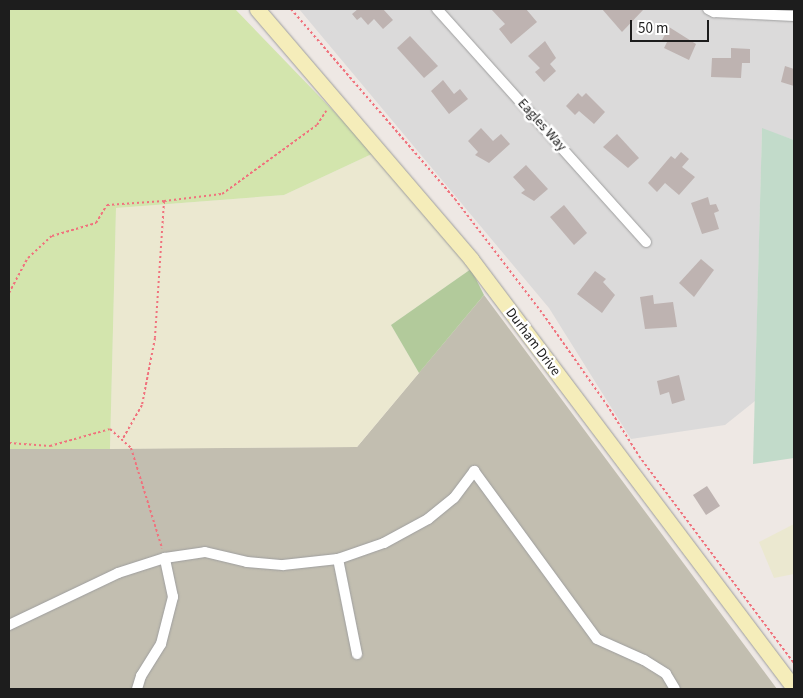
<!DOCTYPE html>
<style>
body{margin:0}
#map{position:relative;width:803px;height:698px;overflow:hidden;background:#eee8e4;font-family:"Source Sans 3",sans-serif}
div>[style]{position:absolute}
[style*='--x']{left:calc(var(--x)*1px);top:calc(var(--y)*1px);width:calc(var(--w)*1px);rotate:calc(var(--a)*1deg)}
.residential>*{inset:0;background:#dbdada}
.construction>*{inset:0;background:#c2beb0}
.farmland>*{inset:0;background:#ebe8d0}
.grass>*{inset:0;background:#d3e5ad}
.forest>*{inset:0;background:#b2ca9b}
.wetland>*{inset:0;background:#c2dbca}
.building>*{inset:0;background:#beb3b1}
.path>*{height:2px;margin-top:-1px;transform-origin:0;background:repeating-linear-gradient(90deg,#f0727d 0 2.5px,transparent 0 5px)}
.roads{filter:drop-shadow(0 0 1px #9e9e9e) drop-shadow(0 0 1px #9e9e9e)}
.street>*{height:10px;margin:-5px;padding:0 5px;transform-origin:5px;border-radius:5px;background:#fff}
.secondary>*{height:15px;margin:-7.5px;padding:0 7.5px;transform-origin:7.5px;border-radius:7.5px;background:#f5edba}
span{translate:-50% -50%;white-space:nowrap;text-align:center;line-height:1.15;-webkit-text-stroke:5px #fff;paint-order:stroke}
.street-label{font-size:14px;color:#1d1d1d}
.frame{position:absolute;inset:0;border:10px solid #1d1d1d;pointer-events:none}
.scale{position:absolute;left:630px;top:20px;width:79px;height:22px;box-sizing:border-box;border:2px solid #1d1d1d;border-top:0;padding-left:6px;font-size:15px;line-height:18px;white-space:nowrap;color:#1d1d1d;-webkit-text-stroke:4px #fff;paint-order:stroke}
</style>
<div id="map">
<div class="residential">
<div style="clip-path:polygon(299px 9px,794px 9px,794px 140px,762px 129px,755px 401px,725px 425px,631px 439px,549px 308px)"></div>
</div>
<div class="construction">
<div style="clip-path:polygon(484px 295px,777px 689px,9px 689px,9px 449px,357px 447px)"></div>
</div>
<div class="farmland">
<div style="clip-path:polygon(374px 153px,471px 269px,391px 325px,419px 373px,357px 447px,110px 449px,116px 208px,284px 195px)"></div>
<div style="clip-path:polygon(794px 524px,794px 574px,774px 578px,759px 542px)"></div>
</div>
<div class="grass">
<div style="clip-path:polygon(9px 9px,235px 9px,374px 153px,284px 195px,116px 208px,110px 449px,9px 449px)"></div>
</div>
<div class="forest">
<div style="clip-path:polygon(471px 269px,484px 295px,419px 373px,391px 325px)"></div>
</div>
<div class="wetland">
<div style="clip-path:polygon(762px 128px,794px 140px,794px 458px,753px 464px)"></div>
</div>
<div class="building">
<div style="clip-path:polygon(358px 9px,383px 9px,393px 20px,383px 29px,374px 19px,368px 25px,361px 17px,357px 20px,352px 14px)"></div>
<div style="clip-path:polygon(491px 9px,526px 9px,537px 22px,511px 44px,499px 29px,505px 24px)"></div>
<div style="clip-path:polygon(602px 9px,644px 9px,622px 32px)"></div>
<div style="clip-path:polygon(669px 27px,696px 44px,689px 60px,664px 48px,667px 42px,662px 40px)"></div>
<div style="clip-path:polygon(410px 36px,438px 66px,424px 78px,397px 48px)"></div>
<div style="clip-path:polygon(545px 41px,556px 58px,550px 64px,556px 71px,544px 82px,535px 72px,540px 68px,528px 56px)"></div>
<div style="clip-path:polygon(731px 48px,750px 49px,750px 63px,742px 63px,741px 78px,711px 77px,712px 58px,731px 58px)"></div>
<div style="clip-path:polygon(785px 66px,794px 69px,794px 86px,781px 82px)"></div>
<div style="clip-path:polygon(443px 80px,454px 94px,460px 89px,468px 99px,449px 114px,431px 91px)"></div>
<div style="clip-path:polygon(578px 93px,582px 97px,586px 93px,605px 112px,594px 124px,579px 111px,575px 115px,566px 106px)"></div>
<div style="clip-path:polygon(481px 128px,493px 141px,501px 134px,510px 144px,489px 163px,475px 155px,478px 152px,468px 141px)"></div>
<div style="clip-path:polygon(617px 134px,639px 158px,628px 168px,603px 147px)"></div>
<div style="clip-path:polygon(681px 152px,689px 159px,682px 167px,695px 177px,679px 195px,665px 183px,657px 192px,648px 183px,671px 156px,675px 159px)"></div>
<div style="clip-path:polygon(526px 165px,548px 189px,534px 201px,521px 193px,525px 190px,513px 177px)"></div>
<div style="clip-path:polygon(708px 197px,710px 205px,716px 204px,719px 211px,714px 213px,719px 229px,702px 234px,691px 203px)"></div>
<div style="clip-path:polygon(564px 205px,587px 233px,574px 245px,550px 217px)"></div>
<div style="clip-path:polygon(701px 259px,714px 270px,694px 297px,679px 283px)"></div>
<div style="clip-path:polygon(595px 271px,606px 279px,603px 282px,615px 295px,602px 313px,577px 294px)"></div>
<div style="clip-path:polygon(653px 295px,654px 304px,673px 302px,677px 327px,645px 329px,640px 297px)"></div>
<div style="clip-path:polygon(679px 375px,685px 400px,672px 404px,669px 392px,660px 395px,657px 381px)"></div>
<div style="clip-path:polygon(707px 486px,720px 506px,706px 515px,693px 495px)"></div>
</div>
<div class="path">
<div style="--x:291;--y:9;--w:251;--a:49.2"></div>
<div style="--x:455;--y:199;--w:145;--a:52.6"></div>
<div style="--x:543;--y:314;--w:111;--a:54.9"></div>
<div style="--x:607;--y:405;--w:60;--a:57.9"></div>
<div style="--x:639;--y:456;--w:259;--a:53.2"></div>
<div style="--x:164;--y:201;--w:58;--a:-6.9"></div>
<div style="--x:222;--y:194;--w:117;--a:-36"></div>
<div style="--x:317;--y:125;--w:17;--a:-57"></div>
<div style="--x:9;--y:293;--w:40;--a:-62"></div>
<div style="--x:28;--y:258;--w:33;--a:-43"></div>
<div style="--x:52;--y:236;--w:46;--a:-16.5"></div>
<div style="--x:96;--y:223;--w:21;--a:-59"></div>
<div style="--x:107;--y:205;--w:57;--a:-4"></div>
<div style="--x:164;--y:201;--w:137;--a:93.8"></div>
<div style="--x:155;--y:338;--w:68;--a:101"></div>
<div style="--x:142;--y:405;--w:40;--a:119.7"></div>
<div style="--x:9;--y:443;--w:41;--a:4.2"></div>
<div style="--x:50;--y:446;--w:62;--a:-15.8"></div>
<div style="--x:110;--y:429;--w:28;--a:42"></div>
<div style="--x:131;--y:448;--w:105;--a:72.8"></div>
</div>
<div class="roads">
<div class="street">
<div style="--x:437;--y:9;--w:313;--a:48.1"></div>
<div style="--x:708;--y:9;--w:7;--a:27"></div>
<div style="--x:714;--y:12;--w:80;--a:2.9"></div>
<div style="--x:338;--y:559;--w:97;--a:78.7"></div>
<div style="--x:9;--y:625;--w:121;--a:-25.5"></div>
<div style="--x:118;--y:573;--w:49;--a:-17.7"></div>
<div style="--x:165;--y:558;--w:40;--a:-8.5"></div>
<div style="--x:205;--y:552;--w:43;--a:13.4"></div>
<div style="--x:247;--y:562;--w:36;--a:5"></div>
<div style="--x:283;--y:565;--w:55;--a:-6.2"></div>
<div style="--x:338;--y:559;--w:49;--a:-19.2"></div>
<div style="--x:384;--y:543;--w:50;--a:-28.6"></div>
<div style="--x:428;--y:519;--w:33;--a:-39"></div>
<div style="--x:454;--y:498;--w:34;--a:-53"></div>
<div style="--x:474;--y:471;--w:208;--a:53.8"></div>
<div style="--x:597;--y:639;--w:51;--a:24.1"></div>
<div style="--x:644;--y:660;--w:26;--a:32"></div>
<div style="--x:666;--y:674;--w:17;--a:59"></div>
<div style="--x:137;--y:689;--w:14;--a:-73"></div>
<div style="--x:141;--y:676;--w:38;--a:-58"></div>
<div style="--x:161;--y:644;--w:49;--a:-75.7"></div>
<div style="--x:173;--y:597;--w:40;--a:-102"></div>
</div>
<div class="secondary">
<div style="--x:257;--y:9;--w:329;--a:49.4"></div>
<div style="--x:471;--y:259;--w:537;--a:53.02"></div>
</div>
</div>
<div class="street-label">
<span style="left:542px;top:125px;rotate:48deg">Eagles Way</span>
<span style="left:533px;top:342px;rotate:53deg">Durham Drive</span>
</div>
<div class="frame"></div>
<div class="scale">50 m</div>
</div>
